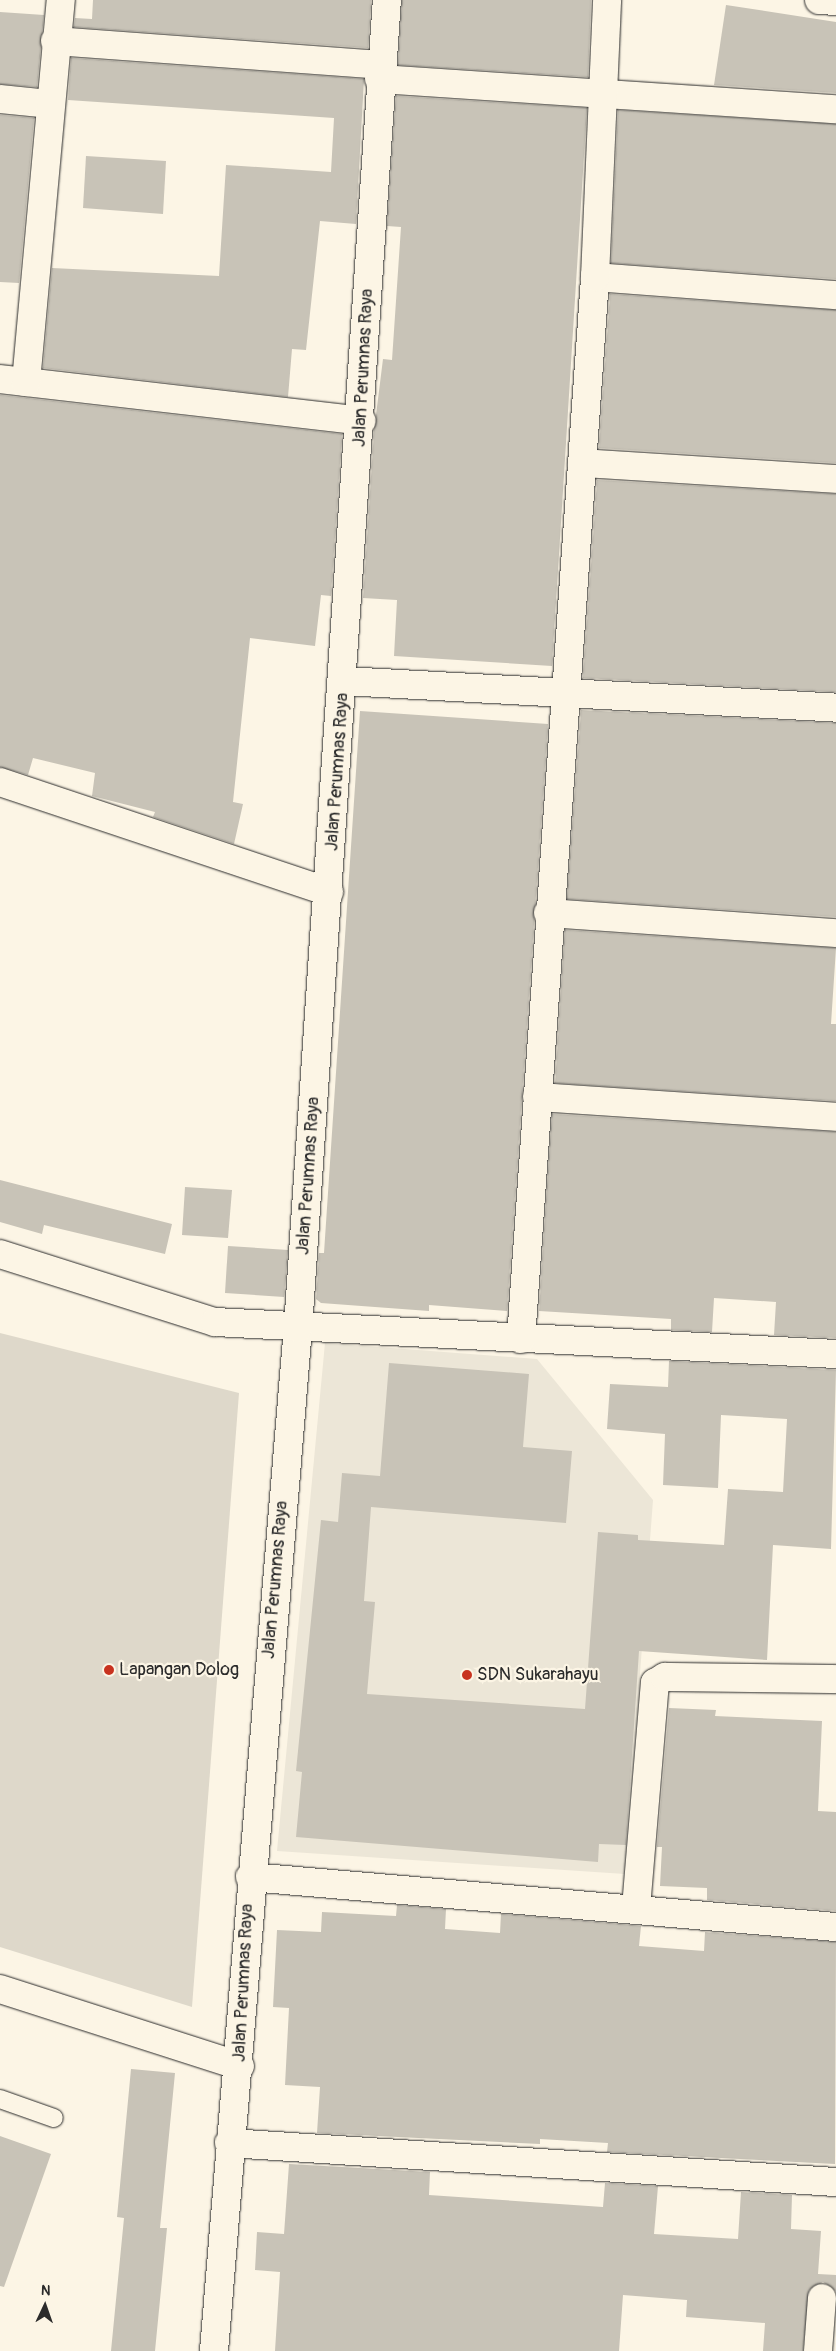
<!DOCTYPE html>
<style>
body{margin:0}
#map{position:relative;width:836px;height:2351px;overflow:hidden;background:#fcf5e5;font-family:Pangolin,sans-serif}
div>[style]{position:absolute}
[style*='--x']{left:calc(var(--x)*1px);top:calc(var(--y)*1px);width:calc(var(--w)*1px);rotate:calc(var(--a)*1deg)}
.built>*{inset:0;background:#ece6d7}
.green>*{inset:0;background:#ded8ca}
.building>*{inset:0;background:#c8c3b7}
.roads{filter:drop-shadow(0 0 1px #2b2b2b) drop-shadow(0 0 1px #2b2b2b)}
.lane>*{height:18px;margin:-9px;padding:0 9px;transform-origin:9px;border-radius:9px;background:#fcf5e5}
.street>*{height:28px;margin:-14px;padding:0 14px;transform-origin:14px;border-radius:14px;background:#fcf5e5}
.dots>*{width:14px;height:14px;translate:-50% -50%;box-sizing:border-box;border:2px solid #fcf5e5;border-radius:50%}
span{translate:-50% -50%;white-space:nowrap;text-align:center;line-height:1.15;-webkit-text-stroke:4.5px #fcf5e5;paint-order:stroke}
.street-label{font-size:18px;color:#2b2b2b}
.poi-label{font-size:18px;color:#2b2b2b}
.left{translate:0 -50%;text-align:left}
.north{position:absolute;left:20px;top:2281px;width:50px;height:50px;-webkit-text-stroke:4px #fcf5e5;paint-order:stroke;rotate:3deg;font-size:14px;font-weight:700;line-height:20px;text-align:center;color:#2b2b2b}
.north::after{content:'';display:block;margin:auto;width:18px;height:22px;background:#2b2b2b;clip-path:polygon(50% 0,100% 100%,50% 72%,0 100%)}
</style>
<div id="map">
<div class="built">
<div style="clip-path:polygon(325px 1343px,537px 1359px,653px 1500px,625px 1874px,277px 1851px)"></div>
</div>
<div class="green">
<div style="clip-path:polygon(0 1333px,239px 1393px,192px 2007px,0 1947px)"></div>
</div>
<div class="building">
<div style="clip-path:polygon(93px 0,371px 0,368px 48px,74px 27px,75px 18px,92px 19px)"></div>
<div style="clip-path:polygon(402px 0,591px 0,588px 77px,398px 65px)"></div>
<div style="clip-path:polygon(726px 5px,836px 22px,836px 93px,714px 85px)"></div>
<div style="clip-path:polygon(0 12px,44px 15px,37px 87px,0 84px)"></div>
<div style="clip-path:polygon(71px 58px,364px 79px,356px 224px,320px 221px,306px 350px,292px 349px,288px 397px,43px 368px,52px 268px,219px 276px,226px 165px,331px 172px,334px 118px,68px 100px)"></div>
<div style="clip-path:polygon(396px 96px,587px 108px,552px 666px,394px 656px,397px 600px,363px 598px,374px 431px,383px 359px,392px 360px,401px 227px,387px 226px)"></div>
<div style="clip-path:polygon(618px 110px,836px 124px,836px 279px,611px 263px)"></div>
<div style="clip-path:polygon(0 115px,34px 118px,19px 283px,0 282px)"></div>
<div style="clip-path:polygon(86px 156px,166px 161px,163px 214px,83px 208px)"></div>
<div style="clip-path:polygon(610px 294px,836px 310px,836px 463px,599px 448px)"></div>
<div style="clip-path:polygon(0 395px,342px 434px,331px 596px,321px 595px,315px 646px,250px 638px,233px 802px,243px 804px,234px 844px,153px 817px,155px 812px,92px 796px,95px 773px,33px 758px,28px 775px,0 767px)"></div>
<div style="clip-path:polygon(597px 480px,836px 494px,836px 692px,583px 678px)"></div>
<div style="clip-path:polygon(581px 710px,836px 723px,836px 917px,567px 899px)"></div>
<div style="clip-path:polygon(360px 711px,548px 724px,507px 1311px,429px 1305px,429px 1311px,321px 1303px,316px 1299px,319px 1253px,324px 1253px)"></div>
<div style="clip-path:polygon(565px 930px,836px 948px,831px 1024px,836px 1024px,836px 1101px,555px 1083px)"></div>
<div style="clip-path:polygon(552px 1114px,836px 1132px,836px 1338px,774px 1335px,776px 1302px,714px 1298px,712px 1332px,671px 1330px,671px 1319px,539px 1311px)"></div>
<div style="clip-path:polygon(0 1180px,172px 1224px,165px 1254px,44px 1225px,42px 1234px,0 1222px)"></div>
<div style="clip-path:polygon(185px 1187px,232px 1190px,228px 1238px,182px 1235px)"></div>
<div style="clip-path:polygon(228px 1246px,288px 1250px,284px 1297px,225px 1293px)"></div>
<div style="clip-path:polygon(669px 1361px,836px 1370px,831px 1549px,773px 1545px,767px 1660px,639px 1651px,626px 1845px,599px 1844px,598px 1862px,296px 1837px,302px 1772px,296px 1771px,321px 1520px,338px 1522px,342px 1473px,380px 1476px,389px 1363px,529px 1374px,523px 1447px,572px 1451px,566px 1523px,371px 1507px,364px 1601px,375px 1602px,367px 1694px,585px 1709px,598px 1532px,638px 1535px,638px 1540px,724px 1545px,728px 1489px,783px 1492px,787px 1419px,721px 1415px,718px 1488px,663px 1485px,665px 1434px,607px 1429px,610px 1384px,668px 1387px)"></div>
<div style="clip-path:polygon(669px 1708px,716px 1710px,715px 1716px,822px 1721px,818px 1811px,836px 1812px,836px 1911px,707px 1900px,707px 1888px,660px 1886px,662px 1847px,657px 1847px)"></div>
<div style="clip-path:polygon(397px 1905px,446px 1909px,445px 1929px,500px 1933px,501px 1914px,641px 1926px,639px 1946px,704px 1951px,705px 1932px,836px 1942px,835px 2164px,607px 2152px,608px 2143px,540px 2139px,540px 2144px,317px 2133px,320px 2087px,285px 2085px,289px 2008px,273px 2007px,277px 1930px,321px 1932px,322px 1912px,396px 1916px)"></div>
<div style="clip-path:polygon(131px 2069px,175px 2073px,160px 2228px,167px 2228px,155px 2351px,111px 2351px,124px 2218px,117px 2217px)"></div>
<div style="clip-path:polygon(0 2136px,51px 2154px,4px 2287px,0 2286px)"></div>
<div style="clip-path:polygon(289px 2164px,430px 2172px,429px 2195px,603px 2207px,605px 2183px,658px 2186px,654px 2234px,738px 2239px,741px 2192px,792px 2195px,791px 2229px,821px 2231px,818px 2274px,836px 2275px,836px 2291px,823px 2282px,809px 2290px,803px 2351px,763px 2351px,765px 2323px,686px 2317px,687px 2300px,623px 2295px,619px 2351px,275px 2351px,280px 2272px,255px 2270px,257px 2232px,284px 2234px)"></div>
</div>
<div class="roads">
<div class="lane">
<div style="--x:0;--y:2099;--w:57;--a:19.4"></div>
</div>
<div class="street">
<div style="--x:819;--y:0;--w:17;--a:3"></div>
<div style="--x:55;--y:41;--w:326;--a:4.2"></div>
<div style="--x:379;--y:79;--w:458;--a:3.8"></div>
<div style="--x:0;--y:99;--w:50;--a:5.7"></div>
<div style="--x:595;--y:277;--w:242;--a:4.3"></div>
<div style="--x:0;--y:379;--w:364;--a:6.6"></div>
<div style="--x:26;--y:382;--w:384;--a:-84.8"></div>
<div style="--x:582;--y:463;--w:255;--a:3.6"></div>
<div style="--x:344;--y:681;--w:493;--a:3.1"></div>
<div style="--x:0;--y:782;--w:347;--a:18.5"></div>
<div style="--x:548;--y:913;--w:289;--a:4"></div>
<div style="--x:537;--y:1097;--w:300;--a:3.8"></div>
<div style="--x:0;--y:1254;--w:225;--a:17.6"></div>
<div style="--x:215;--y:1322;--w:622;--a:2.95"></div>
<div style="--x:521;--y:1339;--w:1065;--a:-86.01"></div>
<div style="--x:595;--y:277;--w:277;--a:-87.5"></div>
<div style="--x:250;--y:1877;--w:588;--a:4.88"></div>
<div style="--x:636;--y:1908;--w:226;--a:-85.2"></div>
<div style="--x:655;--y:1683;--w:12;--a:-31"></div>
<div style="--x:665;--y:1677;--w:171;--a:0.7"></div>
<div style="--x:0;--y:1989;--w:252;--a:17.8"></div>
<div style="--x:229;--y:2143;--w:608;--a:3.68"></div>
<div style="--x:214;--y:2351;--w:1026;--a:-85.31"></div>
<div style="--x:298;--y:1328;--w:1331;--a:-86.17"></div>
<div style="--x:818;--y:2351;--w:53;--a:-85.7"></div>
</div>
</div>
<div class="dots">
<div style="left:109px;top:1670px;background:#c8321e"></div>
<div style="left:467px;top:1675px;background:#c8321e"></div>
</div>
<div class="street-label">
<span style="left:364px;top:368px;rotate:-87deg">Jalan Perumnas Raya</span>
<span style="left:338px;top:772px;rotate:-86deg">Jalan Perumnas Raya</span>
<span style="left:309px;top:1176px;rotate:-86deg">Jalan Perumnas Raya</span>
<span style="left:276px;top:1580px;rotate:-85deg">Jalan Perumnas Raya</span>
<span style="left:244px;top:1983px;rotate:-87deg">Jalan Perumnas Raya</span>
</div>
<div class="poi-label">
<span class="left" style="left:119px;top:1670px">Lapangan Dolog</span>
<span class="left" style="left:477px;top:1675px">SDN Sukarahayu</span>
</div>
<div class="north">N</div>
</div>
